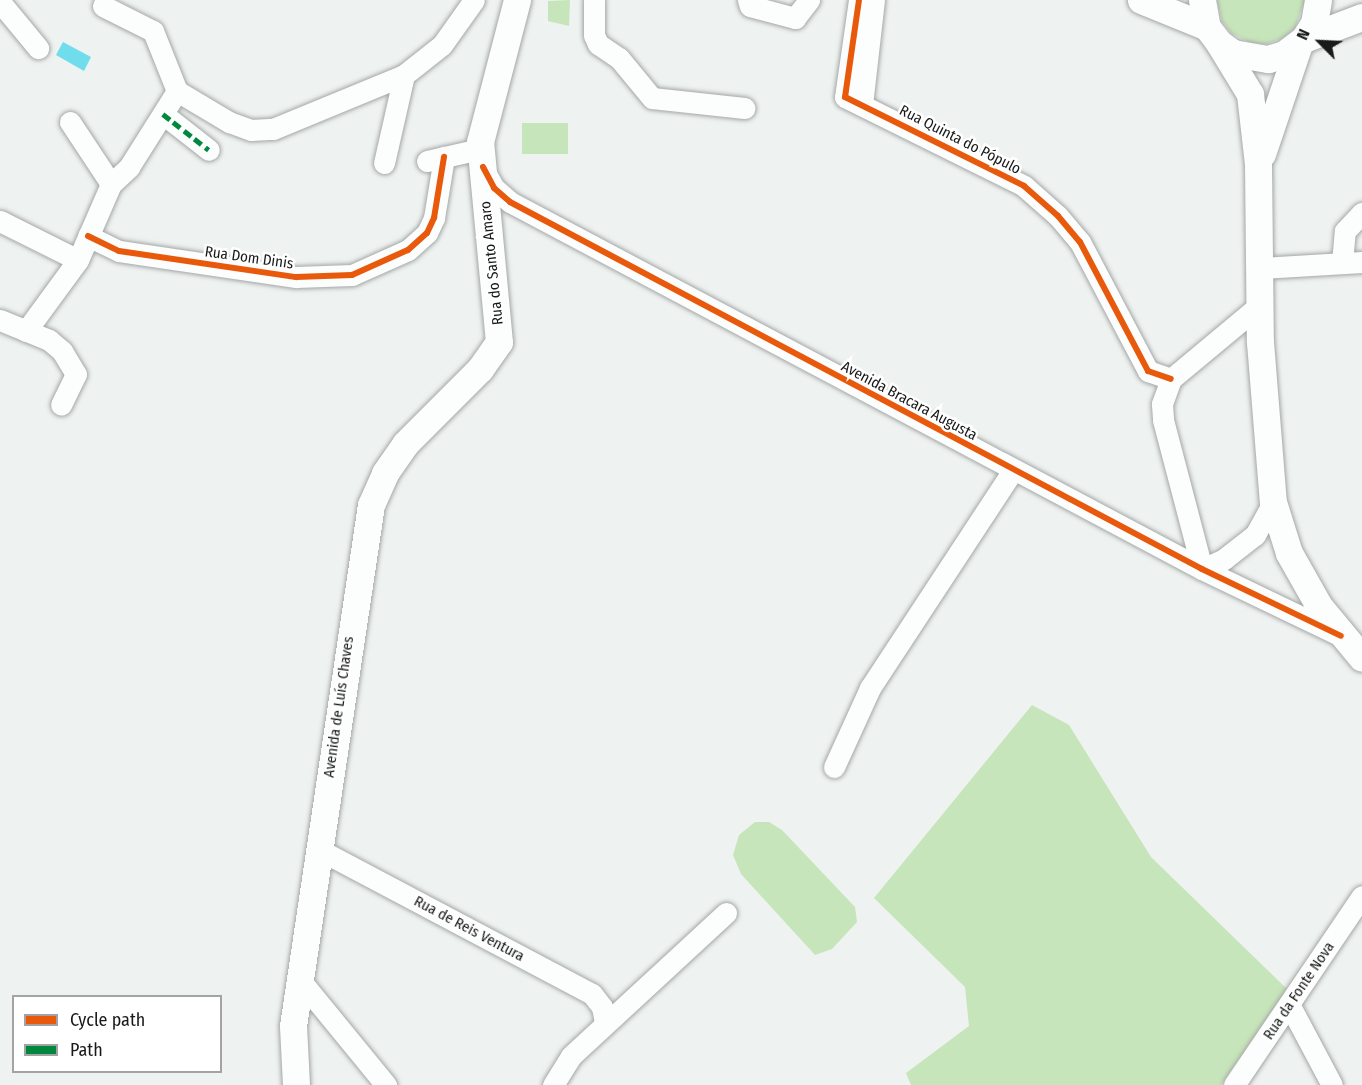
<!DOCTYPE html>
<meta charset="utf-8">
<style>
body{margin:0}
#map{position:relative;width:1362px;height:1085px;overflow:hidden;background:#eef2f0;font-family:"Fira Sans Condensed",sans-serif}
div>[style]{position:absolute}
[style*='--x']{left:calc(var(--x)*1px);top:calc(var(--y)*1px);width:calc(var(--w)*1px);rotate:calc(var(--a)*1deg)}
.green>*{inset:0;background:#c7e5ba}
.water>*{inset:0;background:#6fddec}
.roads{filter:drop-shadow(0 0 2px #a4a7a6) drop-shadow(0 0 2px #a4a7a6)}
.minor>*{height:21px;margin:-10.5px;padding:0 10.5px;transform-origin:10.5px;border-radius:10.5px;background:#fcfdfd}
.major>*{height:27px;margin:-13.5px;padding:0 13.5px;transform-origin:13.5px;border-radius:13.5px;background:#fcfdfd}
.quiet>*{height:4.5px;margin-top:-2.25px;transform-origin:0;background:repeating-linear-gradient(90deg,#00873e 0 9px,transparent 0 13.5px)}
.cycleway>*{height:6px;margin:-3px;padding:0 3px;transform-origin:3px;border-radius:3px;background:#e8590c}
span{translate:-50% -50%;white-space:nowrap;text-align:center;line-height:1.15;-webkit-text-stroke:5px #fff;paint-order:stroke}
.street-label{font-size:15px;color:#181a19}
.legend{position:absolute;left:12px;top:995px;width:210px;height:78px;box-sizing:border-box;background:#fff;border:2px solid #a3a3a3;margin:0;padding:8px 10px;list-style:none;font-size:18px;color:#181a19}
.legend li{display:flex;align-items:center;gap:12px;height:30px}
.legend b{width:30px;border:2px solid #a3a3a3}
.north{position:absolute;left:1290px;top:12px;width:60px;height:60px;-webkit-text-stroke:4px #fff;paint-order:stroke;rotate:294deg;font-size:16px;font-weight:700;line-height:24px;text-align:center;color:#181a19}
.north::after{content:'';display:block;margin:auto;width:21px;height:27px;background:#181a19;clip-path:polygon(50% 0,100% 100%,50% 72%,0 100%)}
</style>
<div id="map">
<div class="green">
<div style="clip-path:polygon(570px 0,569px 26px,548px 21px,548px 1px)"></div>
<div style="clip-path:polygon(1217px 0,1305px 0,1295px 28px,1283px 38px,1266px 44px,1251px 43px,1231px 33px,1222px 21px)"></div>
<div style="clip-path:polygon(522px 123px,568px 123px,568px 154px,522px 154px)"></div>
<div style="clip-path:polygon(1032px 705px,1069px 725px,1151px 857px,1287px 989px,1221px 1085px,911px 1085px,906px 1073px,969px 1026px,965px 987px,874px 898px)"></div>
<div style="clip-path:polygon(755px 822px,769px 822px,782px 830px,855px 907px,857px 922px,832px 949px,815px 955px,741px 874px,733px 855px,739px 835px)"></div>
</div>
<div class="water">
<div style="clip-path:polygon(63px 42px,91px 57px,84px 71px,56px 55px)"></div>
</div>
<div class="roads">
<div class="minor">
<div style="--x:594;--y:0;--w:35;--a:90"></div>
<div style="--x:594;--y:35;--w:10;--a:66"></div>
<div style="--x:598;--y:44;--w:25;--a:34"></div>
<div style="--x:619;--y:58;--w:52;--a:50.5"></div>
<div style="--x:652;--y:98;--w:93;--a:6.2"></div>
<div style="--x:748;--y:0;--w:6;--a:72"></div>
<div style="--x:750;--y:6;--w:47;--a:14.9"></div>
<div style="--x:795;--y:18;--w:23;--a:-52"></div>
<div style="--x:859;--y:0;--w:98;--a:98.2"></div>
<div style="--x:845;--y:97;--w:200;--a:26.4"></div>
<div style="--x:1024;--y:186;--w:45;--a:41.4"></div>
<div style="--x:1058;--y:216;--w:34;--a:50"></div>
<div style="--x:1080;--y:242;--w:146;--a:62.2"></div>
<div style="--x:1148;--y:371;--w:24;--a:19"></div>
<div style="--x:0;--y:2;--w:60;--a:50.4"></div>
<div style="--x:103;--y:6;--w:56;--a:26.6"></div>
<div style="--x:153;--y:31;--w:65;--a:68.2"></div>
<div style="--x:177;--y:91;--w:61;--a:30.8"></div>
<div style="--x:229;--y:122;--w:23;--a:20"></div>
<div style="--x:251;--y:130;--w:22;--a:-3"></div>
<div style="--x:273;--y:129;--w:142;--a:-22.4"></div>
<div style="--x:404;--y:75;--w:48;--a:-38.3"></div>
<div style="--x:442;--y:45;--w:55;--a:-54.6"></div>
<div style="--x:862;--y:105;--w:106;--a:-83.5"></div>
<div style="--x:163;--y:114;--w:58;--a:38"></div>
<div style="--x:70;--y:122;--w:74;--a:56.5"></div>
<div style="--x:427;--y:161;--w:54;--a:-12.8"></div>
<div style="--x:384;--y:163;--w:90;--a:-77.2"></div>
<div style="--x:484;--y:170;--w:21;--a:61"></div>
<div style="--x:494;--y:188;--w:21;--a:41"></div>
<div style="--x:510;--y:202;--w:783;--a:27.94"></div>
<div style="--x:1202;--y:569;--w:154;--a:25.7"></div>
<div style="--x:0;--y:221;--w:87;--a:26.6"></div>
<div style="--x:88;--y:236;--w:34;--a:26"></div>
<div style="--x:119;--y:251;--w:179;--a:8.4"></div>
<div style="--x:296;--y:277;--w:56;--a:-2"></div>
<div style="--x:352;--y:275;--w:61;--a:-24.1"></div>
<div style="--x:408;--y:250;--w:25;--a:-42"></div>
<div style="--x:427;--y:233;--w:17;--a:-65"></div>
<div style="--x:434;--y:218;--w:62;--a:-80.7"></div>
<div style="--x:1342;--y:263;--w:32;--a:-85"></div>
<div style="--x:1345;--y:231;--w:25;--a:-47"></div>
<div style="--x:1261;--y:268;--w:101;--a:-3.4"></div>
<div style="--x:0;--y:320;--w:53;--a:22.2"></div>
<div style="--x:49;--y:340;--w:17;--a:40"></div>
<div style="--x:62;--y:351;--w:27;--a:59"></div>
<div style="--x:76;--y:374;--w:34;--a:116"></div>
<div style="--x:26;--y:331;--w:88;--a:-53.8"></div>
<div style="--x:78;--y:260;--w:83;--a:-66.5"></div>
<div style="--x:111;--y:184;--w:25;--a:-43"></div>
<div style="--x:129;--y:167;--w:90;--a:-57.7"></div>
<div style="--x:1171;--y:379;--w:27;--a:110"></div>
<div style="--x:1162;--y:404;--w:16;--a:86"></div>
<div style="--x:1163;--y:420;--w:154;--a:75.3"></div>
<div style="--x:1202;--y:569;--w:24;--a:-24"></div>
<div style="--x:1224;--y:559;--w:39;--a:-38"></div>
<div style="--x:1255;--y:535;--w:38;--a:-61"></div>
<div style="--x:1171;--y:379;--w:117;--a:-39.8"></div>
<div style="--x:834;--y:767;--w:87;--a:-65.5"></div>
<div style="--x:870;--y:688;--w:261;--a:-56.7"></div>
<div style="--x:318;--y:849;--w:310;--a:27.9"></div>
<div style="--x:592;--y:994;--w:16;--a:52"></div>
<div style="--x:602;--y:1007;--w:16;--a:79"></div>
<div style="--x:300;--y:980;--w:136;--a:50.7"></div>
<div style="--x:1290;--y:1006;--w:89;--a:62"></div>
<div style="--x:553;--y:1085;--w:34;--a:-58"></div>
<div style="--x:571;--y:1056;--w:211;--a:-42.7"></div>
<div style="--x:1234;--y:1085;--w:228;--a:-55.9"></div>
</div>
<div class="major">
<div style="--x:1141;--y:0;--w:71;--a:22.2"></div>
<div style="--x:1202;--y:0;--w:27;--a:80"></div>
<div style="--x:1207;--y:27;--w:20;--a:53"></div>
<div style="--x:1219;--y:43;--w:17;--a:36"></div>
<div style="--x:1233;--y:53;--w:36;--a:10"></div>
<div style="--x:1268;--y:59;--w:17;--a:-17"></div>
<div style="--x:1284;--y:54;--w:25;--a:-37"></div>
<div style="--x:1304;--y:39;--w:19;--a:-58"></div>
<div style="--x:1314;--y:23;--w:23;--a:-80"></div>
<div style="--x:1304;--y:39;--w:62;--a:-20.8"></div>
<div style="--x:1219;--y:43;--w:60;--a:58.7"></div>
<div style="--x:1250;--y:94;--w:70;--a:83.5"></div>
<div style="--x:1258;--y:164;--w:178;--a:89.4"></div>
<div style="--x:1260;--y:342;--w:161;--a:85.4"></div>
<div style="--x:1273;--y:502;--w:53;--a:72.6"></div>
<div style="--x:1289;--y:553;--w:61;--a:60.5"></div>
<div style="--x:1319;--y:606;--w:67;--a:50.4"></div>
<div style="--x:1262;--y:154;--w:116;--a:-71.4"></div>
<div style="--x:296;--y:1085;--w:59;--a:-92.9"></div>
<div style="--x:293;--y:1026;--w:527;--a:-81.49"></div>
<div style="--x:371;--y:505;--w:35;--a:-66"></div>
<div style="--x:385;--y:473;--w:35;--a:-55"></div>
<div style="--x:405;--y:444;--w:106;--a:-45"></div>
<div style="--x:480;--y:369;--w:33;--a:-55"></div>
<div style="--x:499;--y:342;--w:201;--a:-95.4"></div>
<div style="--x:480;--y:142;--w:147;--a:-75.4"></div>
</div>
</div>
<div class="quiet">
<div style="--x:163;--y:114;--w:58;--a:38"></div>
</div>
<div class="cycleway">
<div style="--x:859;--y:0;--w:98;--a:98.2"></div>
<div style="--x:845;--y:97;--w:200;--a:26.4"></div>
<div style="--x:1024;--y:186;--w:45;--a:41.4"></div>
<div style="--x:1058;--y:216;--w:34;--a:50"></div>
<div style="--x:1080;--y:242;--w:146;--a:62.2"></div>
<div style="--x:1148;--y:371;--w:24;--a:19"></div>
<div style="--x:483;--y:167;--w:24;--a:62"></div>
<div style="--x:494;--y:188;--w:21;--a:41"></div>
<div style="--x:510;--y:202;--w:783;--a:27.94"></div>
<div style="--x:1202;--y:569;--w:154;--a:25.7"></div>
<div style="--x:88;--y:236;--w:34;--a:26"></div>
<div style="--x:119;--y:251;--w:179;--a:8.4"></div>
<div style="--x:296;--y:277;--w:56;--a:-2"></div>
<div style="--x:352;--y:275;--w:61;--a:-24.1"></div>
<div style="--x:408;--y:250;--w:25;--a:-42"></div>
<div style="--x:427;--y:233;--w:17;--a:-65"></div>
<div style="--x:434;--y:218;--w:62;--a:-80.7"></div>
</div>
<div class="street-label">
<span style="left:960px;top:140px;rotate:27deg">Rua Quinta do Pópulo</span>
<span style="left:249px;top:258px;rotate:8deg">Rua Dom Dinis</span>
<span style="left:492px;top:263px;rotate:-96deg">Rua do Santo Amaro</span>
<span style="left:909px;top:401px;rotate:28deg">Avenida Bracara Augusta</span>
<span style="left:339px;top:707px;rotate:-82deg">Avenida de Luís Chaves</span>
<span style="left:469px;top:929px;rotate:28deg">Rua de Reis Ventura</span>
<span style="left:1299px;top:991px;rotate:-56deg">Rua da Fonte Nova</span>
</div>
<ul class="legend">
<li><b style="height:8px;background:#e8590c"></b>Cycle path</li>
<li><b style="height:8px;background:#00873e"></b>Path</li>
</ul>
<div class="north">N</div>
</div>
